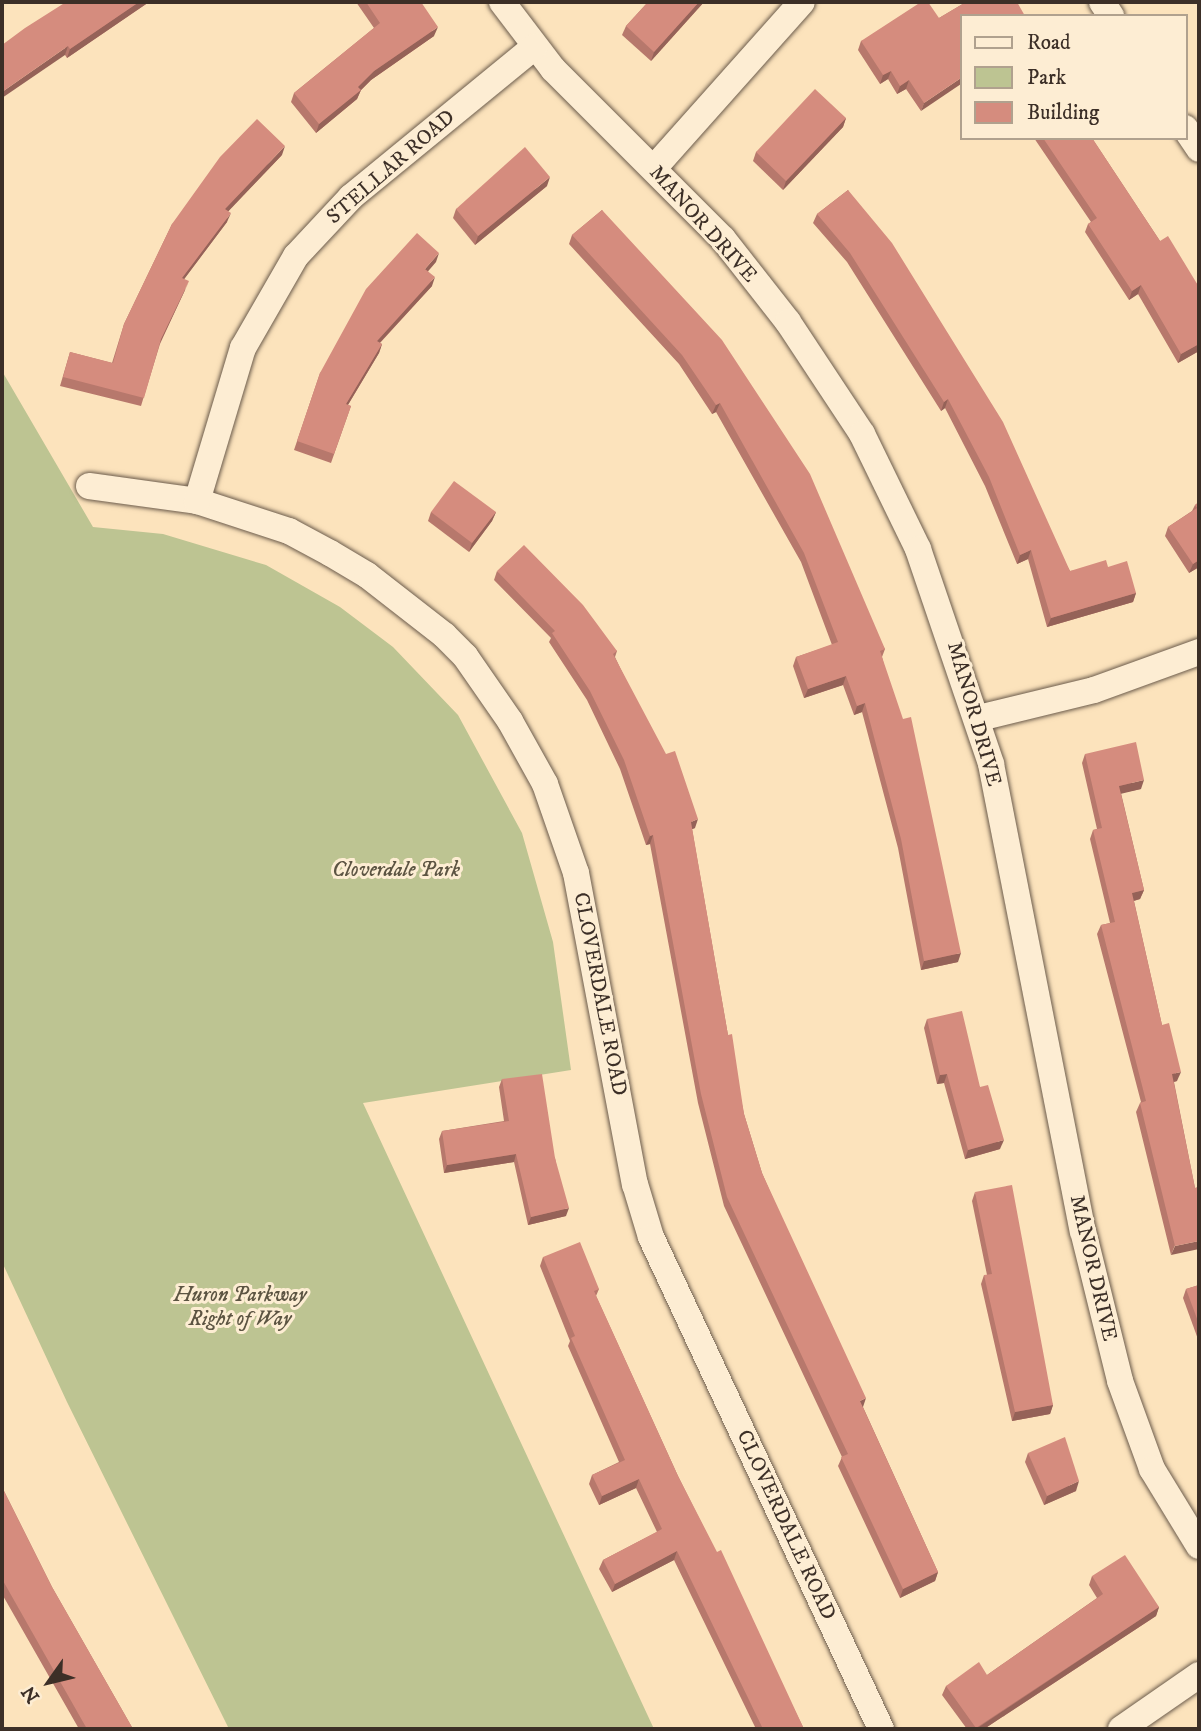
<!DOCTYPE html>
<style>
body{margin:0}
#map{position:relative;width:1201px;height:1731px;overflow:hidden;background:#fce3bc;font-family:"IM FELL DW Pica",serif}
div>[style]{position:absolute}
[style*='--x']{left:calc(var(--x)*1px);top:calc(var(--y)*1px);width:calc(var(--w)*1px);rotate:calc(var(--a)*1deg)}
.green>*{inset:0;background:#bdc492}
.roads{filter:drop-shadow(0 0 2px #6c5c4c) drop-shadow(0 0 2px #6c5c4c)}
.street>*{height:26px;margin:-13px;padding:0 13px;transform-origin:13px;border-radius:13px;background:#fdedd3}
.wall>*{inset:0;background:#b7786c}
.shaded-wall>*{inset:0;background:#956258}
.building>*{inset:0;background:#d58c7e}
span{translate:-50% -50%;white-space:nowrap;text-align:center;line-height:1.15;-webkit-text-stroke:6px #fdedd3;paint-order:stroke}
.street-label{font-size:21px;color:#3c2f27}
.park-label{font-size:21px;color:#5c5442;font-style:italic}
.frame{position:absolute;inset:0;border:4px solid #3c2f27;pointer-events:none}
.legend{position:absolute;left:960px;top:14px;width:228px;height:126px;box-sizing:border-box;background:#fdedd3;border:2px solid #b0a18e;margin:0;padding:9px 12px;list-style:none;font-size:21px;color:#3c2f27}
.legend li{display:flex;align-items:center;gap:14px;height:35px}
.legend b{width:35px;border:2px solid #b0a18e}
.north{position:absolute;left:14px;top:1647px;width:70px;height:70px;-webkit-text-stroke:5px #fdedd3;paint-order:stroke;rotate:236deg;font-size:19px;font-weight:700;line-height:28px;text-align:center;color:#3c2f27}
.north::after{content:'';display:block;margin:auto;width:24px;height:32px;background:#3c2f27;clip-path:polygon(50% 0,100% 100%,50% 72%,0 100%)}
</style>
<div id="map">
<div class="green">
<div style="clip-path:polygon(2px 371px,93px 527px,163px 534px,266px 565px,340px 607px,393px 647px,458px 715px,522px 833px,553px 942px,571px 1070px,363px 1103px,654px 1729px,229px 1729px,67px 1402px,2px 1262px)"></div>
</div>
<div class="roads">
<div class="street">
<div style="--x:502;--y:2;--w:84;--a:52.7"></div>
<div style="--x:553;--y:69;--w:240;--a:45"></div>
<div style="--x:723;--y:239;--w:105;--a:51.9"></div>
<div style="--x:788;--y:322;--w:134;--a:56.5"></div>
<div style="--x:862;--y:434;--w:128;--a:64"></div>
<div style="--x:918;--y:549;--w:227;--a:71.2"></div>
<div style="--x:991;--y:764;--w:476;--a:78.9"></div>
<div style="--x:1083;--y:1231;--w:154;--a:76.1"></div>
<div style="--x:1120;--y:1381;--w:94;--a:70"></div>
<div style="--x:1152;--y:1469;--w:90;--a:58.6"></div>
<div style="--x:1102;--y:2;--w:17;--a:57"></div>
<div style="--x:1185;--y:128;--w:25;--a:56"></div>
<div style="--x:654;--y:168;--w:222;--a:-48.3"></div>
<div style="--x:89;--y:486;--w:109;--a:7.9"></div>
<div style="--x:197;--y:501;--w:97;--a:18.1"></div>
<div style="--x:289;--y:531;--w:47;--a:28.2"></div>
<div style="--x:330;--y:553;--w:43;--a:30.7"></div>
<div style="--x:367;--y:575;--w:98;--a:37.9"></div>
<div style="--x:444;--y:635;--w:30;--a:45"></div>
<div style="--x:465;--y:656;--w:79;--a:55.3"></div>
<div style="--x:510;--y:721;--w:72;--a:60.9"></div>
<div style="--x:545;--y:784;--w:94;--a:70.8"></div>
<div style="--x:576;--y:873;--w:317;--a:79.3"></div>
<div style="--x:635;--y:1184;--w:55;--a:73.2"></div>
<div style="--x:651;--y:1237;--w:543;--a:64.94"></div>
<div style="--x:197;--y:501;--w:160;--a:-73.3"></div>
<div style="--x:243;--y:348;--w:106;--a:-60.1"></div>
<div style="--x:296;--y:256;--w:81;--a:-47"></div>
<div style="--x:351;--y:197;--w:237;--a:-39.3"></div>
<div style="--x:979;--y:718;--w:118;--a:-13.7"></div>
<div style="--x:1094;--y:690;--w:112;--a:-19.9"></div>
<div style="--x:1121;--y:1729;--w:95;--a:-34.7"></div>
</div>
</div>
<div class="wall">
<div style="clip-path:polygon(66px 2px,149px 2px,67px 58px,65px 55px)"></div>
<div style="clip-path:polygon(356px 2px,421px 2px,434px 36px,371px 80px,361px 90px,357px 99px,316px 133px,291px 102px,294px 93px,374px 28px)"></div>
<div style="clip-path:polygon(648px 2px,704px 2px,651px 61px,622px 35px,626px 26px)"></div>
<div style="clip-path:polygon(966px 2px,921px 111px,906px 89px,897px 94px,888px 79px,880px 84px,858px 50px,861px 41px,939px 18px)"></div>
<div style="clip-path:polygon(846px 118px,843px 127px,783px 190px,753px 161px,756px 152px)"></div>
<div style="clip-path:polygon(1034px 138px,1092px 138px,1160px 241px,1199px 287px,1199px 351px,1178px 363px,1138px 294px,1129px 300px,1085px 232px,1088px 224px,1091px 222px)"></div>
<div style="clip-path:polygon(282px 155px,228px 211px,227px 222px,184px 279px,185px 290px,160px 344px,141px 406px,60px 386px,70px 352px,112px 363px,124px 324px,172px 224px)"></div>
<div style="clip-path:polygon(547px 186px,475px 245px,453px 218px,456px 209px)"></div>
<div style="clip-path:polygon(848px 190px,1070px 571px,1108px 567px,1136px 593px,1133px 602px,1047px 627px,1028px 559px,1017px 564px,985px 486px,945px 408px,941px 411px,847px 262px,813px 223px,817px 214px)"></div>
<div style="clip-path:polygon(602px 210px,885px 649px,882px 657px,958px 962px,921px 970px,898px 848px,862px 712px,854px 715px,843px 685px,804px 698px,793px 666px,796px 657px,832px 645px,801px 562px,716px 412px,712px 414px,679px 364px,569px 244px,572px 235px)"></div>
<div style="clip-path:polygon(436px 262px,428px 271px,432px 286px,380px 343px,382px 344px,379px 353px,348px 405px,351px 406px,331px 463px,294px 450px,320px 373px)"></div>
<div style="clip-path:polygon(1199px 502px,1199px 567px,1189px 573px,1165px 536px,1168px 527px,1192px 511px,1195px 505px)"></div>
<div style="clip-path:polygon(431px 512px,496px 512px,492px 521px,469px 552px,428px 521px)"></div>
<div style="clip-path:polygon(497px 571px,617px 651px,615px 657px,695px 828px,692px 829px,728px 1035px,744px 1114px,762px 1173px,863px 1407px,938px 1572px,935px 1581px,900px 1598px,838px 1466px,842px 1457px,724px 1206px,698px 1103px,650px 844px,646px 845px,620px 769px,587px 700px,549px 642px,551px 638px,494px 580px)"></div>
<div style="clip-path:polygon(1085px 754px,1141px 789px,1121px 793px,1144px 890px,1140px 899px,1134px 901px,1162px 1025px,1177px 1081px,1174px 1082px,1195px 1188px,1199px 1187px,1171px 1255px,1136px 1112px,1140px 1103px,1141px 1102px,1097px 934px,1101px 925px,1110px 923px,1090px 839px,1093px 830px,1097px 829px,1082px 763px)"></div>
<div style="clip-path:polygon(927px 1019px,980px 1087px,1000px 1149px,965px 1159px,944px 1083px,937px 1084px,924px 1028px)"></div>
<div style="clip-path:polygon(502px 1079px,555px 1158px,566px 1216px,528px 1225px,514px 1162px,444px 1173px,439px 1139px,442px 1131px,504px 1121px,499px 1087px)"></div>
<div style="clip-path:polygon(975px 1192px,1053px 1405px,1050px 1414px,1012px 1421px,981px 1284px,984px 1275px,987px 1275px,972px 1201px)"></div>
<div style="clip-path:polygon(543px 1257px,599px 1289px,596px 1296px,678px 1476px,804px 1729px,756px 1729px,674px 1560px,612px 1592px,599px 1569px,603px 1560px,657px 1532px,636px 1488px,599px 1505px,589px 1484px,592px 1475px,619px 1462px,568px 1346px,570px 1341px,540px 1266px)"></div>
<div style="clip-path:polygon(1199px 1285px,1199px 1342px,1183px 1298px,1186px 1289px)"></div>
<div style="clip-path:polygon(1028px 1453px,1076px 1491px,1044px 1505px,1025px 1462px)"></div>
<div style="clip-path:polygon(2px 1487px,52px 1587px,133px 1729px,79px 1729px,2px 1594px)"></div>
<div style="clip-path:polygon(1092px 1576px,1159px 1607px,1156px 1616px,984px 1729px,967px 1729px,942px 1695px,946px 1686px,987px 1675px,1097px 1598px,1089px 1585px)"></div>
</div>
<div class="shaded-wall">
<div style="clip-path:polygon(139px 2px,149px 2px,67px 58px,70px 49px)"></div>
<div style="clip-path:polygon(699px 2px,704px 2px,651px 61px,654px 52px)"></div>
<div style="clip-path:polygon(438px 27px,434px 36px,371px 80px,361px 90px,357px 99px,316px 133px,319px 124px,374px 71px)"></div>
<div style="clip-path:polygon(68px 46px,65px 55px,2px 98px,2px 92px)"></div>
<div style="clip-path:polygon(891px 71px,888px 79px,880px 84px,883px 75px)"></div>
<div style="clip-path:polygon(961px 78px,961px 84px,921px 111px,924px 103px)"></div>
<div style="clip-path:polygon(909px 80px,906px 89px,897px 94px,900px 86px)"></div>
<div style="clip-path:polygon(846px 118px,843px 127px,783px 190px,786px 181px)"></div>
<div style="clip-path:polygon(285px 146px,282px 155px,222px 218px,225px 209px)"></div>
<div style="clip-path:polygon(550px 177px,547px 186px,475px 245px,478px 236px)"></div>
<div style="clip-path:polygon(231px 213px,227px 222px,179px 286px,182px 278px)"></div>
<div style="clip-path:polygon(439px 253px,436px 262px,422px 278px,425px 269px)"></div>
<div style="clip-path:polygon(435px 277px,432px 286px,373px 350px,377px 341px)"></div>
<div style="clip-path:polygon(189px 281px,185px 290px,158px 347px,161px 339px)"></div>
<div style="clip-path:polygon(1141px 285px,1138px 294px,1129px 300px,1132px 291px)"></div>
<div style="clip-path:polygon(382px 344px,379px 353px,343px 413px,346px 404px)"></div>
<div style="clip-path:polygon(1199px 344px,1199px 351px,1178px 363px,1181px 354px)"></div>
<div style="clip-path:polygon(948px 399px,945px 408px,941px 411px,944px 402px)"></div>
<div style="clip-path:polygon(720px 403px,716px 412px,712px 414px,716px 405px)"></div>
<div style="clip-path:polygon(496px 512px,492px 521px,469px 552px,472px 543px)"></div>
<div style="clip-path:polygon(1031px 550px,1028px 559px,1017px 564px,1020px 555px)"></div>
<div style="clip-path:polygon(1199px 560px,1199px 567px,1189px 573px,1193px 564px)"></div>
<div style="clip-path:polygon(1136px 593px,1133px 602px,1047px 627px,1051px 618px)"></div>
<div style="clip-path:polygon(846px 676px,843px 685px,804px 698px,808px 689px)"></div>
<div style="clip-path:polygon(865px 703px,862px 712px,854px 715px,857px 706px)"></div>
<div style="clip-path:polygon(1144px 780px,1141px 789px,1116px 795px,1119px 786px)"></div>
<div style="clip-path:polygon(698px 819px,695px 828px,687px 831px,691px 822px)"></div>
<div style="clip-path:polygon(653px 835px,650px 844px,646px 845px,650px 836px)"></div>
<div style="clip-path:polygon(1144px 890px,1140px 899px,1129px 902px,1132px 893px)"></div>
<div style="clip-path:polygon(961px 953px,958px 962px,921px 970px,924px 961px)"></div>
<div style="clip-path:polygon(1181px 1072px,1177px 1081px,1169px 1083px,1172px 1074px)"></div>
<div style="clip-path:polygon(947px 1074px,944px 1083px,937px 1084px,940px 1075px)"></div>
<div style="clip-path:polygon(1004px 1140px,1000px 1149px,965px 1159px,968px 1150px)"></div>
<div style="clip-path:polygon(516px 1154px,514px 1162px,444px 1173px,447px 1165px)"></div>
<div style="clip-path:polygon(569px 1208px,566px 1216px,528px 1225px,531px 1217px)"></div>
<div style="clip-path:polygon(1199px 1241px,1199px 1249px,1171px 1255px,1175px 1246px)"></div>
<div style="clip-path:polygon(866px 1398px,863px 1407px,856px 1410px,860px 1401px)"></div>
<div style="clip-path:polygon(1053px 1405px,1050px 1414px,1012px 1421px,1015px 1412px)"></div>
<div style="clip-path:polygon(639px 1479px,636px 1488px,599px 1505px,602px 1496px)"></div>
<div style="clip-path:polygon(1079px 1481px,1076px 1491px,1044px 1505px,1047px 1496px)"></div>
<div style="clip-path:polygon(677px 1551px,674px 1560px,612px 1592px,615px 1584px)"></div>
<div style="clip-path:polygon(938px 1572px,935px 1581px,900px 1598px,903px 1589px)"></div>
<div style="clip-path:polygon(1159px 1607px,1156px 1616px,984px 1729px,976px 1729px)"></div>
</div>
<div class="building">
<div style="clip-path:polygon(66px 2px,139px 2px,70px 49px,68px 46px,2px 92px,2px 45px,25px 28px)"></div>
<div style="clip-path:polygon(366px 2px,421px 2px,438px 27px,374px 71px,358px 87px,361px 90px,319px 124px,294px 93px,380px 23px)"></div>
<div style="clip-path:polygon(648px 2px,699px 2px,654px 52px,626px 26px)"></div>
<div style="clip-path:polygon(921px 2px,928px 2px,939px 18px,966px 2px,1017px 2px,1025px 16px,961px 16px,961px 78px,924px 103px,909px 80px,900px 86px,891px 71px,883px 75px,861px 41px)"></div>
<div style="clip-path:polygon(815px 89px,846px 118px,786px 181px,756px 152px)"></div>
<div style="clip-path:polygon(257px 119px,285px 146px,225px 209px,231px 213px,182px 278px,189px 281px,161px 339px,144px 398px,63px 377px,70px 352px,113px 363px,124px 324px,172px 224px,220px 157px)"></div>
<div style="clip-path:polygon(1043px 138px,1092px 138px,1160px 241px,1168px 236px,1199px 287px,1199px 344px,1181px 354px,1141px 285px,1132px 291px,1088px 224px,1097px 218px)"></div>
<div style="clip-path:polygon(525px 147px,550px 177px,478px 236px,456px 209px)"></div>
<div style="clip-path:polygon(848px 190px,892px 243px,1003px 422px,1070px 571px,1106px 560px,1108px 567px,1127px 561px,1136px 593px,1051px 618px,1031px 550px,1020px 555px,989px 477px,948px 399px,944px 402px,850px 253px,817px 214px)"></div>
<div style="clip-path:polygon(602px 210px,722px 340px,810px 474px,885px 649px,880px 651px,903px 719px,911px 717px,961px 953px,924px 961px,901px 839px,865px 703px,857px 706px,846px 676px,808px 689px,796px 657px,838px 642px,804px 553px,720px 403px,716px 405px,682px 355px,572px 235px)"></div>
<div style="clip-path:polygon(417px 233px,439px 253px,425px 269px,435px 277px,377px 341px,382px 344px,346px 404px,351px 406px,334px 454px,297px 441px,320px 373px,366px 289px)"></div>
<div style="clip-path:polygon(454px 481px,496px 512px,472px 543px,431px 512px)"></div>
<div style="clip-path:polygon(1199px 502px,1199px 560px,1193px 564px,1168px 527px,1197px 508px,1195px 505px)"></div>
<div style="clip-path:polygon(524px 545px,583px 605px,617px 651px,613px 654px,666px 754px,675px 751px,698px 819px,691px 822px,728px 1035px,732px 1034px,744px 1114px,762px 1173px,866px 1398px,860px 1401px,938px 1572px,903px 1589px,841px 1457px,848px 1454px,727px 1197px,701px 1094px,653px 835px,650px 836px,624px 760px,590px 691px,552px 633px,555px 631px,497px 571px)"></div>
<div style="clip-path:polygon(1136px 742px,1144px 780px,1119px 786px,1144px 890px,1132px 893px,1162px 1025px,1169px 1023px,1181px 1072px,1172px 1074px,1195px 1188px,1199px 1187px,1199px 1241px,1175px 1246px,1140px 1103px,1146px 1101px,1101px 925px,1115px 922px,1093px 830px,1102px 828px,1085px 754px)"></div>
<div style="clip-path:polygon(962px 1011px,980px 1087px,988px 1085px,1004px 1140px,968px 1150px,947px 1074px,940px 1075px,927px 1019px)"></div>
<div style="clip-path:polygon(542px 1074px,555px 1158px,569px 1208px,531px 1217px,516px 1154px,447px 1165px,442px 1131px,509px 1121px,502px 1079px)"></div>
<div style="clip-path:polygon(1012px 1185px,1053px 1405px,1015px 1412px,984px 1275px,992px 1274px,975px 1192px)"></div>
<div style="clip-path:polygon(580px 1242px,599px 1289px,594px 1291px,678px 1476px,717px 1552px,721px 1550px,804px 1729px,763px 1729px,677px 1551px,615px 1584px,603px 1560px,662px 1529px,639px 1479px,602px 1496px,592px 1475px,625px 1460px,571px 1338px,575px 1336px,543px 1257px)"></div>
<div style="clip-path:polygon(1199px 1285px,1199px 1324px,1186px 1289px)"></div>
<div style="clip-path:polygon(1065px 1437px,1079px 1481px,1047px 1496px,1028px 1453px)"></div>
<div style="clip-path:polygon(2px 1487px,52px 1587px,133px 1729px,87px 1729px,2px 1579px)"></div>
<div style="clip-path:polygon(1125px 1555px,1159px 1607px,976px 1728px,946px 1686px,979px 1662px,987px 1675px,1103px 1594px,1092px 1576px)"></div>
</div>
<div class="street-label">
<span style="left:391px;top:167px;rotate:-41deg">STELLAR ROAD</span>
<span style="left:703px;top:224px;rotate:48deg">MANOR DRIVE</span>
<span style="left:974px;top:714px;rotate:74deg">MANOR DRIVE</span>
<span style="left:600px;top:994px;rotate:79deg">CLOVERDALE ROAD</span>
<span style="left:1093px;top:1268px;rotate:77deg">MANOR DRIVE</span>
<span style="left:786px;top:1525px;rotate:65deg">CLOVERDALE ROAD</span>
</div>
<div class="park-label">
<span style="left:396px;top:870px">Cloverdale Park</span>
<span style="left:240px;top:1307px">Huron Parkway<br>Right of Way</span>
</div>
<div class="frame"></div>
<ul class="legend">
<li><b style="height:9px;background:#fdedd3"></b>Road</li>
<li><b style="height:19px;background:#bdc492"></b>Park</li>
<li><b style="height:19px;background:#d58c7e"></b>Building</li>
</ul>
<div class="north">N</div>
</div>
